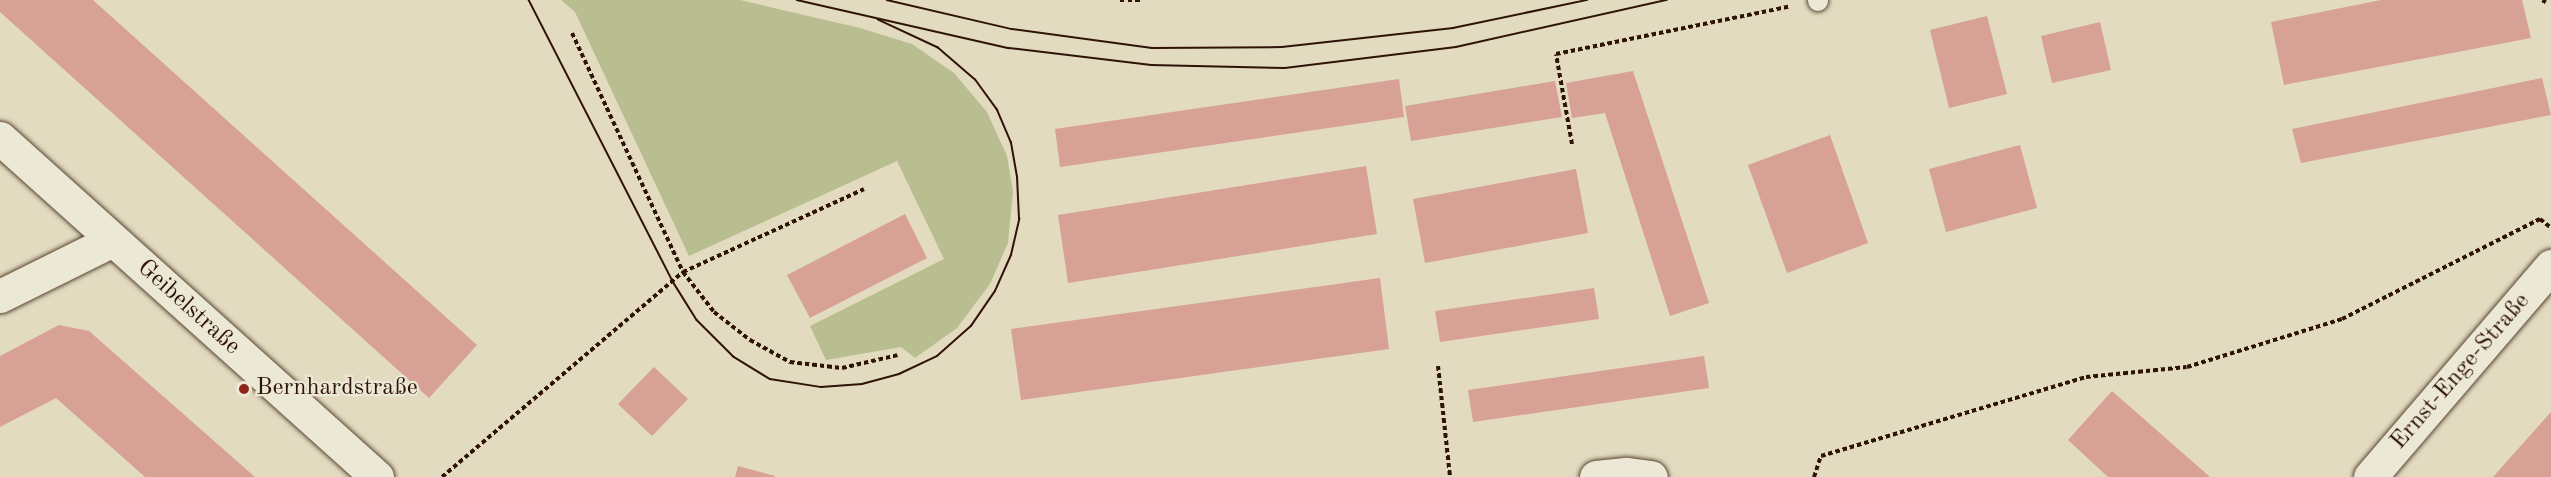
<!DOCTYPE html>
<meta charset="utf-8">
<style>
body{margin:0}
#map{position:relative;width:2551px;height:477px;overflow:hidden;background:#e2dbc0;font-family:"Old Standard TT",serif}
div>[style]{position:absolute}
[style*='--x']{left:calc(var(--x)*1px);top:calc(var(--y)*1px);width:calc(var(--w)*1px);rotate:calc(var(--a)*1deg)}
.green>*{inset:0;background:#b8be8f}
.building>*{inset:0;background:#d8a195}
.path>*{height:4px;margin-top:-2px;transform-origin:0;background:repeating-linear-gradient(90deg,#2f1306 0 4.5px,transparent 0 7.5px)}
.roads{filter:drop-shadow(0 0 2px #5c4534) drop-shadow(0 0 2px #5c4534)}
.service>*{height:20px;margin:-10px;padding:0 10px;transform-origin:10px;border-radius:10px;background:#ece8d6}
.minor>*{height:33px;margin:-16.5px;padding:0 16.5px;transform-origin:16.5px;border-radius:16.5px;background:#ece8d6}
.tertiary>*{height:33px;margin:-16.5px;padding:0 16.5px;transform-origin:16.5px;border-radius:16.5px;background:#ece8d6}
.tram>*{height:1.5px;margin:-0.75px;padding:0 0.75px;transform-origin:0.75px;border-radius:0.75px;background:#2f1306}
.dots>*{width:16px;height:16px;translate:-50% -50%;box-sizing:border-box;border:3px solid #ece8d6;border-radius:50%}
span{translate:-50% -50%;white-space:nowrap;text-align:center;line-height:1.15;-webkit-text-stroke:4.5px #ece8d6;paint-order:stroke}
.street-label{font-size:24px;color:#2f1306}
.poi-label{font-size:24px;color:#2f1306}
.left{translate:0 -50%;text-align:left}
</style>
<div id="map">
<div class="green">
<div style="clip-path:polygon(561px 0,740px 0,860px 28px,912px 44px,954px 73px,987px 112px,1007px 156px,1013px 191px,1008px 243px,990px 284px,957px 328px,915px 358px,901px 347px,826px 360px,810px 326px,944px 259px,897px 161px,689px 256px,575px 12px)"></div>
</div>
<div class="building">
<div style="clip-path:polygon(0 0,93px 0,477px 345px,429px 398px,0 12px)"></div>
<div style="clip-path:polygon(2381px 0,2522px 0,2531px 38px,2284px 85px,2271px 22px)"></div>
<div style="clip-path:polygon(1987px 16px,2007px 94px,1949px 108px,1930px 30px)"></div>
<div style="clip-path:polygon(2100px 22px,2111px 70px,2052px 83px,2041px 36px)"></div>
<div style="clip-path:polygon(1633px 71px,1709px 303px,1670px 316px,1605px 113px,1572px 118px,1566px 83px)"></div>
<div style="clip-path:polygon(2542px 78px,2551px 115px,2301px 163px,2292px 129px)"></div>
<div style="clip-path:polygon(1399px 79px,1404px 117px,1060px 167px,1055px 129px)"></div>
<div style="clip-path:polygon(1555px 81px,1562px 117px,1411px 141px,1405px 106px)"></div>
<div style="clip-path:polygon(1830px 135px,1868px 243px,1787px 273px,1748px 165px)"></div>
<div style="clip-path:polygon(2020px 145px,2037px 208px,1946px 232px,1929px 169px)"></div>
<div style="clip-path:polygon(1366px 166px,1377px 234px,1068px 283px,1058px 215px)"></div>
<div style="clip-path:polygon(1576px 169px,1588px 233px,1425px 263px,1413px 199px)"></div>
<div style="clip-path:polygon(905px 214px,927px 258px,810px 318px,787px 275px)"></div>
<div style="clip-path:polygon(1380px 278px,1389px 349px,1021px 400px,1011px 329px)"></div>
<div style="clip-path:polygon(1594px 288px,1599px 319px,1440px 342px,1435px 311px)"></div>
<div style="clip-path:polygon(59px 325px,89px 331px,255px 477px,145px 477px,56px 398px,0 427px,0 356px)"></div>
<div style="clip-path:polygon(1704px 356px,1709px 388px,1473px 422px,1468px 390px)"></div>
<div style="clip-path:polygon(654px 367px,688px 399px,652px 436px,618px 404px)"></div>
<div style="clip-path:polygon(2112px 391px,2210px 477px,2108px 477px,2068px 440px)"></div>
<div style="clip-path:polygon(2551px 412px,2551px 477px,2493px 477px)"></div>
<div style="clip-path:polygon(738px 466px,775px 476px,775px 477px,735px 477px)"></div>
</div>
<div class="path">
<div style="--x:1120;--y:0;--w:23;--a:0"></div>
<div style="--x:2543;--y:3;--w:4;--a:-56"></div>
<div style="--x:572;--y:33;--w:264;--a:65.1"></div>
<div style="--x:683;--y:272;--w:199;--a:-24.6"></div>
<div style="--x:1572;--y:144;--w:91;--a:-100.1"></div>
<div style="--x:1556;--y:54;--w:237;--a:-11.5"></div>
<div style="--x:1438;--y:366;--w:112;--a:83.8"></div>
<div style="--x:442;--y:477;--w:316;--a:-40.4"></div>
<div style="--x:683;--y:272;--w:51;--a:52.2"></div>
<div style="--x:714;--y:312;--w:46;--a:37.9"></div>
<div style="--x:750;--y:340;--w:46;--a:28.8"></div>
<div style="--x:790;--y:362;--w:52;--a:6.6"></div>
<div style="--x:842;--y:368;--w:57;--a:-13.1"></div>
<div style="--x:1814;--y:477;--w:22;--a:-72"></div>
<div style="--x:1821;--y:456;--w:277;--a:-16.6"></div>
<div style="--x:2086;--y:377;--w:101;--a:-5.7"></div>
<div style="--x:2187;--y:367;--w:162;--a:-17.2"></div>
<div style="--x:2342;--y:319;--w:222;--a:-26.8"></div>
<div style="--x:2540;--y:219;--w:14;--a:39"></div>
</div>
<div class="roads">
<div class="service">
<div style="--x:1818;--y:0;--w:1;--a:90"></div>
</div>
<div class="minor">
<div style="--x:0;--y:296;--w:126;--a:-26.4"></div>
<div style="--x:1596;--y:477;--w:30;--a:-6"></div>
<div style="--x:1626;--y:474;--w:25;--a:7"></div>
<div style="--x:2370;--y:477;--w:278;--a:-49.4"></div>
</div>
<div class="tertiary">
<div style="--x:0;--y:138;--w:507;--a:41.96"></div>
</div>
</div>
<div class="tram">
<div style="--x:529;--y:0;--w:314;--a:62.9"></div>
<div style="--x:672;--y:280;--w:47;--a:58"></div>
<div style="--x:697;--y:320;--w:52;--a:45"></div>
<div style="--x:734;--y:357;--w:42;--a:31.4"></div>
<div style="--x:770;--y:379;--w:52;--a:8.9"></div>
<div style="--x:821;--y:387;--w:41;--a:-4.2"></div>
<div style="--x:862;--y:384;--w:38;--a:-15"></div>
<div style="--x:899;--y:374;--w:42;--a:-25.3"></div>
<div style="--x:937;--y:356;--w:45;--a:-41.4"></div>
<div style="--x:971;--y:326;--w:42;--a:-55.6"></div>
<div style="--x:995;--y:291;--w:39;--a:-66"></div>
<div style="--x:1011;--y:255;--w:37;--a:-77"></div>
<div style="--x:1019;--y:219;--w:42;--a:-92.7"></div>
<div style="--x:1017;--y:177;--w:35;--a:-100"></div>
<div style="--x:1011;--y:143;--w:36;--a:-113"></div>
<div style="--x:997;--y:110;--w:37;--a:-126"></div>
<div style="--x:975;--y:80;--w:49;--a:-139.1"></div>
<div style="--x:938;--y:48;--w:66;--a:-155"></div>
<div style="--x:797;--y:0;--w:217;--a:12.8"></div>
<div style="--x:1009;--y:48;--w:143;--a:6.8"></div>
<div style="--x:1151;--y:65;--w:134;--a:1.3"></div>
<div style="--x:1285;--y:68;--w:172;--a:-7"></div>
<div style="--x:1456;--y:47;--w:216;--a:-12.6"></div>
<div style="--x:887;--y:0;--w:128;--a:13.1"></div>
<div style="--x:1012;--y:29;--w:141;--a:7.7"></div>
<div style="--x:1152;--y:48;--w:130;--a:-0.4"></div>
<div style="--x:1282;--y:47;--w:172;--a:-6.3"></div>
<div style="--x:1453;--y:28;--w:137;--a:-11.8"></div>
</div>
<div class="dots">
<div style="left:244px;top:389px;background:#8f2418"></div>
</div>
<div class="street-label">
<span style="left:188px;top:308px;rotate:42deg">Geibelstraße</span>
<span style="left:2461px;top:372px;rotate:-49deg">Ernst-Enge-Straße</span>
</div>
<div class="poi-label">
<span class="left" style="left:256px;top:389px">Bernhardstraße</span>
</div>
</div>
